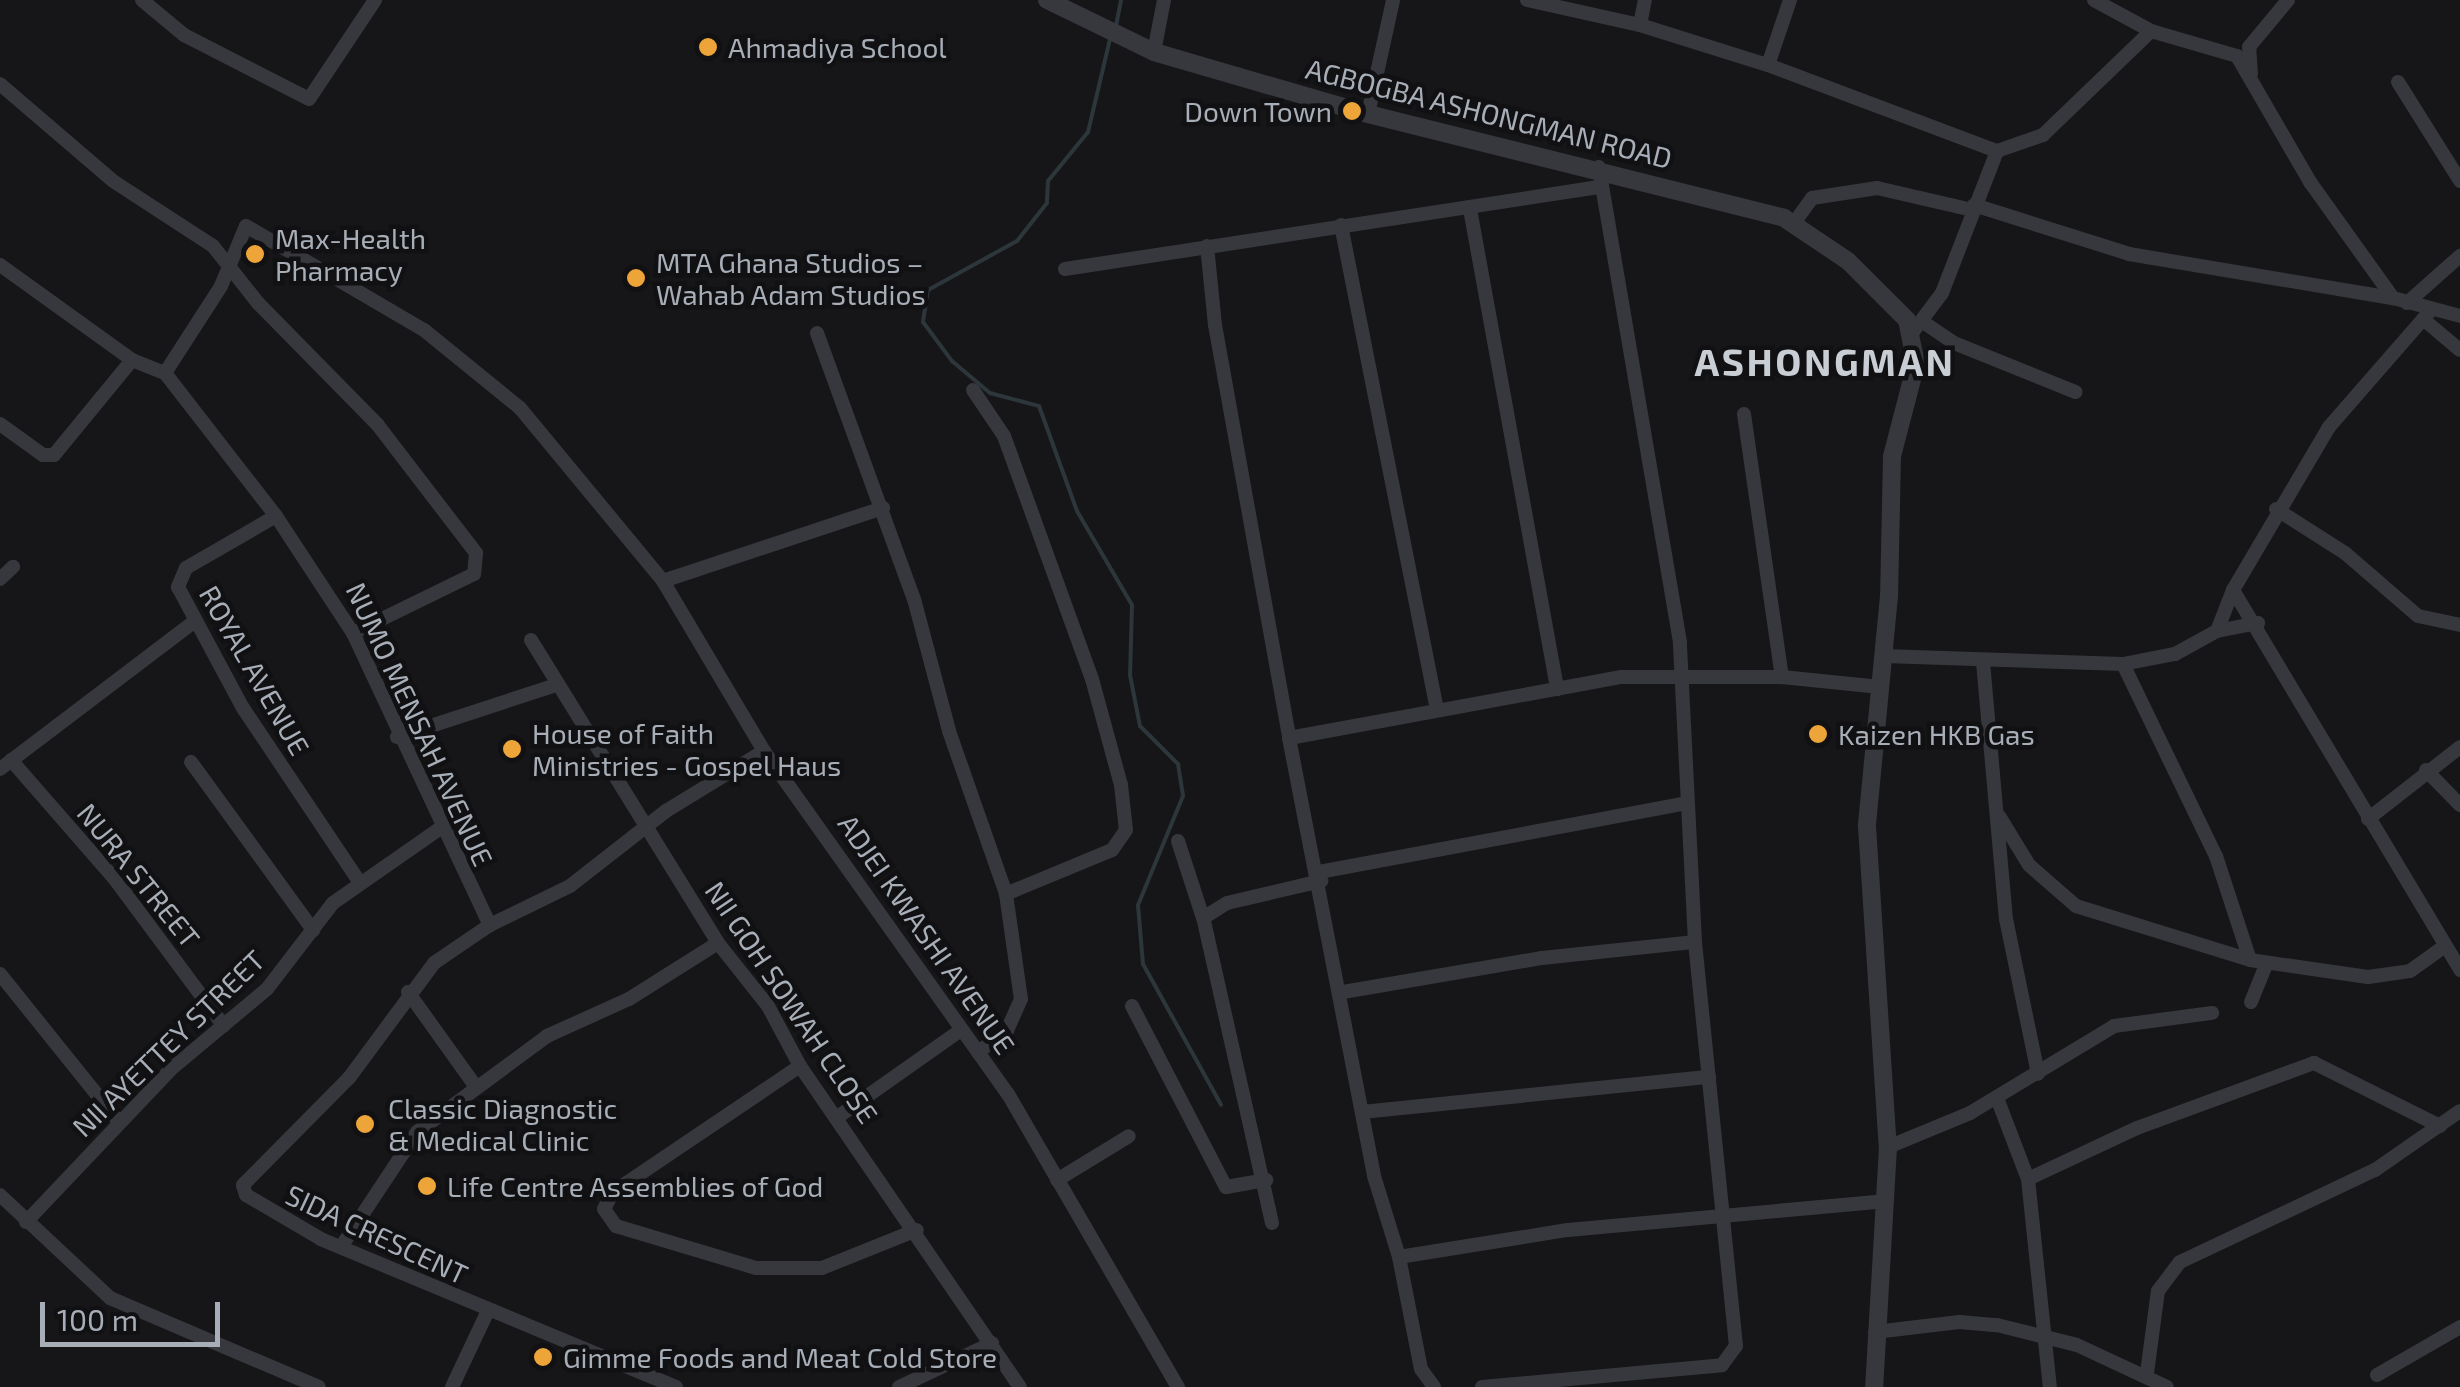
<!DOCTYPE html>
<meta charset="utf-8">
<style>
body{margin:0}
#map{position:relative;width:2460px;height:1387px;overflow:hidden;background:#161618;font-family:"Exo 2",sans-serif}
div>[style]{position:absolute}
[style*='--x']{left:calc(var(--x)*1px);top:calc(var(--y)*1px);width:calc(var(--w)*1px);rotate:calc(var(--a)*1deg)}
.stream>*{height:4px;margin:-2px;padding:0 2px;transform-origin:2px;border-radius:2px;background:#2c363b}
.minor>*{height:14px;margin:-7px;padding:0 7px;transform-origin:7px;border-radius:7px;background:#37383d}
.tertiary>*{height:18px;margin:-9px;padding:0 9px;transform-origin:9px;border-radius:9px;background:#37383d}
.dots>*{width:28px;height:28px;translate:-50% -50%;box-sizing:border-box;border:5px solid #111113;border-radius:50%}
span{translate:-50% -50%;white-space:nowrap;text-align:center;line-height:1.15;-webkit-text-stroke:9px #111113;paint-order:stroke}
.poi-label{font-size:28px;color:#a8aeb7}
.left{translate:0 -50%;text-align:left}
.right{translate:-100% -50%;text-align:right}
.street-label{font-size:28px;color:#a8aeb7}
.district-label{font-size:38px;color:#c9cdd4;font-weight:700;letter-spacing:2.5px}
.scale{position:absolute;left:40px;top:1302px;width:180px;height:45px;box-sizing:border-box;border:5px solid #a8aeb7;border-top:0;padding-left:12px;font-size:30px;line-height:35px;white-space:nowrap;color:#a8aeb7;-webkit-text-stroke:8px #111113;paint-order:stroke}
</style>
<div id="map">
<div class="stream">
<div style="--x:1116;--y:26;--w:26;--a:-79"></div>
<div style="--x:1110;--y:39;--w:96;--a:103.3"></div>
<div style="--x:1088;--y:132;--w:63;--a:129.2"></div>
<div style="--x:1048;--y:181;--w:22;--a:93"></div>
<div style="--x:1047;--y:203;--w:48;--a:128.3"></div>
<div style="--x:1017;--y:241;--w:102;--a:151.2"></div>
<div style="--x:928;--y:290;--w:32;--a:99"></div>
<div style="--x:923;--y:322;--w:49;--a:53.4"></div>
<div style="--x:952;--y:361;--w:50;--a:40.1"></div>
<div style="--x:990;--y:393;--w:51;--a:14.9"></div>
<div style="--x:1039;--y:406;--w:112;--a:70.1"></div>
<div style="--x:1077;--y:511;--w:109;--a:59.7"></div>
<div style="--x:1132;--y:605;--w:70;--a:91.6"></div>
<div style="--x:1130;--y:675;--w:52;--a:78.9"></div>
<div style="--x:1140;--y:726;--w:54;--a:45"></div>
<div style="--x:1178;--y:764;--w:32;--a:81"></div>
<div style="--x:1183;--y:796;--w:118;--a:112.4"></div>
<div style="--x:1138;--y:905;--w:59;--a:85.2"></div>
<div style="--x:1143;--y:964;--w:161;--a:61"></div>
</div>
<div class="minor">
<div style="--x:142;--y:0;--w:55;--a:39.8"></div>
<div style="--x:184;--y:35;--w:140;--a:27.1"></div>
<div style="--x:309;--y:99;--w:119;--a:-56.3"></div>
<div style="--x:1527;--y:0;--w:116;--a:12.5"></div>
<div style="--x:1640;--y:25;--w:134;--a:17.4"></div>
<div style="--x:1768;--y:65;--w:245;--a:20.6"></div>
<div style="--x:1997;--y:151;--w:49;--a:-19.2"></div>
<div style="--x:2043;--y:135;--w:150;--a:-43.9"></div>
<div style="--x:2094;--y:0;--w:65;--a:28.5"></div>
<div style="--x:2151;--y:31;--w:90;--a:16.2"></div>
<div style="--x:2237;--y:56;--w:146;--a:59.9"></div>
<div style="--x:2310;--y:182;--w:143;--a:54.4"></div>
<div style="--x:1640;--y:25;--w:25;--a:-79"></div>
<div style="--x:1154;--y:52;--w:53;--a:-79.1"></div>
<div style="--x:1768;--y:65;--w:69;--a:-71.3"></div>
<div style="--x:2251;--y:74;--w:27;--a:-94"></div>
<div style="--x:2249;--y:47;--w:61;--a:-50.3"></div>
<div style="--x:2398;--y:82;--w:117;--a:57.9"></div>
<div style="--x:0;--y:84;--w:149;--a:40.6"></div>
<div style="--x:113;--y:181;--w:119;--a:33"></div>
<div style="--x:213;--y:246;--w:73;--a:51.7"></div>
<div style="--x:258;--y:303;--w:170;--a:45.5"></div>
<div style="--x:377;--y:424;--w:163;--a:52.5"></div>
<div style="--x:476;--y:553;--w:21;--a:95"></div>
<div style="--x:474;--y:574;--w:135;--a:154"></div>
<div style="--x:1368;--y:114;--w:117;--a:-77.6"></div>
<div style="--x:1974;--y:205;--w:163;--a:17.5"></div>
<div style="--x:2129;--y:254;--w:268;--a:9.5"></div>
<div style="--x:2393;--y:298;--w:69;--a:15"></div>
<div style="--x:1470;--y:209;--w:488;--a:79.7"></div>
<div style="--x:1794;--y:223;--w:31;--a:-54"></div>
<div style="--x:1812;--y:198;--w:66;--a:-8.7"></div>
<div style="--x:1877;--y:188;--w:98;--a:13"></div>
<div style="--x:1341;--y:225;--w:492;--a:78.8"></div>
<div style="--x:1207;--y:246;--w:79;--a:84.2"></div>
<div style="--x:1215;--y:325;--w:420;--a:79.8"></div>
<div style="--x:1289;--y:738;--w:446;--a:79"></div>
<div style="--x:1374;--y:1176;--w:85;--a:72.8"></div>
<div style="--x:1399;--y:1257;--w:114;--a:78.9"></div>
<div style="--x:1421;--y:1369;--w:22;--a:54"></div>
<div style="--x:0;--y:265;--w:163;--a:35.7"></div>
<div style="--x:132;--y:360;--w:35;--a:22"></div>
<div style="--x:165;--y:373;--w:181;--a:52.2"></div>
<div style="--x:276;--y:516;--w:140;--a:56.7"></div>
<div style="--x:353;--y:633;--w:323;--a:64.9"></div>
<div style="--x:1065;--y:269;--w:540;--a:-8.73"></div>
<div style="--x:2407;--y:303;--w:71;--a:-41.6"></div>
<div style="--x:2431;--y:310;--w:155;--a:131.1"></div>
<div style="--x:2329;--y:427;--w:189;--a:120.5"></div>
<div style="--x:2233;--y:590;--w:443;--a:59.1"></div>
<div style="--x:2423;--y:319;--w:48;--a:40"></div>
<div style="--x:1923;--y:322;--w:37;--a:34"></div>
<div style="--x:1954;--y:343;--w:131;--a:22"></div>
<div style="--x:817;--y:333;--w:283;--a:70"></div>
<div style="--x:914;--y:599;--w:137;--a:75.1"></div>
<div style="--x:949;--y:731;--w:173;--a:70.7"></div>
<div style="--x:1006;--y:894;--w:106;--a:81.9"></div>
<div style="--x:1021;--y:999;--w:35;--a:114"></div>
<div style="--x:1007;--y:1031;--w:36;--a:144"></div>
<div style="--x:1912;--y:333;--w:50;--a:-53.1"></div>
<div style="--x:1942;--y:293;--w:152;--a:-68.8"></div>
<div style="--x:165;--y:373;--w:103;--a:-57.2"></div>
<div style="--x:221;--y:286;--w:65;--a:-67.4"></div>
<div style="--x:246;--y:226;--w:206;--a:30.3"></div>
<div style="--x:424;--y:330;--w:124;--a:39.1"></div>
<div style="--x:520;--y:408;--w:224;--a:50.4"></div>
<div style="--x:663;--y:581;--w:198;--a:59.3"></div>
<div style="--x:764;--y:751;--w:421;--a:54.6"></div>
<div style="--x:1008;--y:1094;--w:339;--a:59.9"></div>
<div style="--x:973;--y:390;--w:55;--a:56"></div>
<div style="--x:1004;--y:436;--w:258;--a:70.1"></div>
<div style="--x:1092;--y:679;--w:110;--a:74.7"></div>
<div style="--x:1121;--y:785;--w:45;--a:83.7"></div>
<div style="--x:1126;--y:830;--w:24;--a:125"></div>
<div style="--x:1112;--y:850;--w:115;--a:157.5"></div>
<div style="--x:1744;--y:414;--w:266;--a:81.8"></div>
<div style="--x:0;--y:424;--w:53;--a:35.8"></div>
<div style="--x:43;--y:455;--w:11;--a:0"></div>
<div style="--x:54;--y:455;--w:123;--a:-50.6"></div>
<div style="--x:2276;--y:509;--w:82;--a:32.5"></div>
<div style="--x:2345;--y:553;--w:96;--a:40.8"></div>
<div style="--x:2418;--y:616;--w:43;--a:12.1"></div>
<div style="--x:276;--y:516;--w:104;--a:150"></div>
<div style="--x:186;--y:568;--w:21;--a:113"></div>
<div style="--x:178;--y:587;--w:137;--a:61.8"></div>
<div style="--x:243;--y:708;--w:208;--a:56.2"></div>
<div style="--x:0;--y:579;--w:18;--a:-43"></div>
<div style="--x:663;--y:581;--w:232;--a:-18.4"></div>
<div style="--x:2217;--y:631;--w:44;--a:-68.7"></div>
<div style="--x:531;--y:640;--w:356;--a:58.3"></div>
<div style="--x:718;--y:943;--w:80;--a:51.6"></div>
<div style="--x:768;--y:1006;--w:68;--a:61.9"></div>
<div style="--x:800;--y:1066;--w:389;--a:55.6"></div>
<div style="--x:1884;--y:656;--w:239;--a:1.9"></div>
<div style="--x:2123;--y:664;--w:53;--a:-10.9"></div>
<div style="--x:2175;--y:654;--w:48;--a:-28.7"></div>
<div style="--x:2217;--y:631;--w:42;--a:-11"></div>
<div style="--x:1983;--y:662;--w:258;--a:84.9"></div>
<div style="--x:2006;--y:919;--w:158;--a:78.3"></div>
<div style="--x:2123;--y:664;--w:213;--a:64.2"></div>
<div style="--x:2216;--y:856;--w:109;--a:71.9"></div>
<div style="--x:397;--y:737;--w:167;--a:-18.1"></div>
<div style="--x:1289;--y:738;--w:338;--a:-10.4"></div>
<div style="--x:1621;--y:677;--w:161;--a:0"></div>
<div style="--x:1782;--y:677;--w:99;--a:5.8"></div>
<div style="--x:11;--y:760;--w:157;--a:48.9"></div>
<div style="--x:114;--y:878;--w:184;--a:53.4"></div>
<div style="--x:191;--y:762;--w:208;--a:54"></div>
<div style="--x:0;--y:769;--w:245;--a:-37.2"></div>
<div style="--x:2426;--y:770;--w:49;--a:45.8"></div>
<div style="--x:1999;--y:816;--w:57;--a:58.5"></div>
<div style="--x:2029;--y:865;--w:62;--a:41.1"></div>
<div style="--x:2076;--y:906;--w:182;--a:17.2"></div>
<div style="--x:2250;--y:960;--w:119;--a:8.2"></div>
<div style="--x:2368;--y:977;--w:42;--a:-8.1"></div>
<div style="--x:2410;--y:971;--w:43;--a:-35.5"></div>
<div style="--x:2368;--y:819;--w:117;--a:-38"></div>
<div style="--x:1178;--y:841;--w:81;--a:72"></div>
<div style="--x:1319;--y:872;--w:374;--a:-10.6"></div>
<div style="--x:0;--y:974;--w:190;--a:51.2"></div>
<div style="--x:408;--y:992;--w:117;--a:54.4"></div>
<div style="--x:1343;--y:992;--w:202;--a:-9.7"></div>
<div style="--x:1542;--y:958;--w:154;--a:-6"></div>
<div style="--x:2251;--y:1002;--w:40;--a:-68"></div>
<div style="--x:1132;--y:1006;--w:204;--a:62.6"></div>
<div style="--x:1226;--y:1187;--w:41;--a:-9.9"></div>
<div style="--x:800;--y:1066;--w:225;--a:146"></div>
<div style="--x:613;--y:1192;--w:19;--a:118"></div>
<div style="--x:604;--y:1209;--w:21;--a:55"></div>
<div style="--x:616;--y:1226;--w:146;--a:16.7"></div>
<div style="--x:756;--y:1268;--w:66;--a:0"></div>
<div style="--x:822;--y:1268;--w:102;--a:-21.8"></div>
<div style="--x:1997;--y:1098;--w:87;--a:69.1"></div>
<div style="--x:2028;--y:1179;--w:209;--a:84"></div>
<div style="--x:1362;--y:1112;--w:349;--a:-5.8"></div>
<div style="--x:839;--y:1116;--w:149;--a:-35.2"></div>
<div style="--x:1888;--y:1147;--w:89;--a:-22.5"></div>
<div style="--x:1970;--y:1113;--w:168;--a:-31.1"></div>
<div style="--x:2114;--y:1026;--w:99;--a:-7.6"></div>
<div style="--x:2028;--y:1179;--w:120;--a:-25.1"></div>
<div style="--x:2137;--y:1128;--w:189;--a:-20.2"></div>
<div style="--x:2314;--y:1063;--w:141;--a:26.6"></div>
<div style="--x:1057;--y:1180;--w:84;--a:-31.4"></div>
<div style="--x:0;--y:1195;--w:151;--a:43.1"></div>
<div style="--x:110;--y:1298;--w:227;--a:23.1"></div>
<div style="--x:26;--y:1222;--w:209;--a:-46.5"></div>
<div style="--x:170;--y:1070;--w:126;--a:-39.9"></div>
<div style="--x:267;--y:989;--w:108;--a:-52.5"></div>
<div style="--x:333;--y:903;--w:129;--a:-34.9"></div>
<div style="--x:1272;--y:1223;--w:313;--a:-102.7"></div>
<div style="--x:1203;--y:918;--w:28;--a:-32"></div>
<div style="--x:1227;--y:903;--w:97;--a:-13.2"></div>
<div style="--x:341;--y:1247;--w:138;--a:-56.5"></div>
<div style="--x:417;--y:1132;--w:162;--a:-36.4"></div>
<div style="--x:547;--y:1036;--w:90;--a:-24.3"></div>
<div style="--x:629;--y:999;--w:105;--a:-32.2"></div>
<div style="--x:1399;--y:1257;--w:171;--a:-9.1"></div>
<div style="--x:1568;--y:1230;--w:320;--a:-5.2"></div>
<div style="--x:1875;--y:1332;--w:85;--a:-6.8"></div>
<div style="--x:1959;--y:1322;--w:38;--a:5"></div>
<div style="--x:1997;--y:1325;--w:82;--a:14"></div>
<div style="--x:2077;--y:1345;--w:99;--a:25"></div>
<div style="--x:2147;--y:1373;--w:83;--a:-82.4"></div>
<div style="--x:2158;--y:1291;--w:36;--a:-53"></div>
<div style="--x:2180;--y:1262;--w:216;--a:-25.3"></div>
<div style="--x:2375;--y:1170;--w:103;--a:-34.8"></div>
<div style="--x:2377;--y:1375;--w:96;--a:-30"></div>
<div style="--x:452;--y:1387;--w:82;--a:-64.7"></div>
<div style="--x:676;--y:1387;--w:385;--a:-157.4"></div>
<div style="--x:321;--y:1239;--w:87;--a:-149.6"></div>
<div style="--x:246;--y:1195;--w:10;--a:-107"></div>
<div style="--x:243;--y:1185;--w:151;--a:-45.3"></div>
<div style="--x:349;--y:1078;--w:143;--a:-53.5"></div>
<div style="--x:434;--y:963;--w:68;--a:-34.2"></div>
<div style="--x:490;--y:925;--w:89;--a:-26"></div>
<div style="--x:570;--y:886;--w:122;--a:-38"></div>
<div style="--x:666;--y:811;--w:115;--a:-31.5"></div>
<div style="--x:899;--y:1387;--w:103;--a:-25.3"></div>
<div style="--x:1482;--y:1387;--w:241;--a:-5.2"></div>
<div style="--x:1722;--y:1365;--w:24;--a:-54"></div>
<div style="--x:1736;--y:1346;--w:406;--a:-95.8"></div>
<div style="--x:1695;--y:942;--w:300;--a:-92.9"></div>
<div style="--x:1680;--y:642;--w:482;--a:-99.7"></div>
</div>
<div class="tertiary">
<div style="--x:1047;--y:0;--w:119;--a:25.9"></div>
<div style="--x:1154;--y:52;--w:223;--a:16.2"></div>
<div style="--x:1368;--y:114;--w:429;--a:14"></div>
<div style="--x:1784;--y:218;--w:77;--a:33.9"></div>
<div style="--x:1848;--y:261;--w:83;--a:45"></div>
<div style="--x:1907;--y:320;--w:45;--a:78.4"></div>
<div style="--x:1916;--y:364;--w:95;--a:104.6"></div>
<div style="--x:1892;--y:456;--w:140;--a:91.2"></div>
<div style="--x:1889;--y:596;--w:231;--a:95.5"></div>
<div style="--x:1867;--y:826;--w:322;--a:86.3"></div>
<div style="--x:1888;--y:1147;--w:240;--a:93.3"></div>
</div>
<div class="dots">
<div style="left:708px;top:47px;background:#eda438"></div>
<div style="left:1352px;top:111px;background:#eda438"></div>
<div style="left:255px;top:254px;background:#eda438"></div>
<div style="left:636px;top:278px;background:#eda438"></div>
<div style="left:1818px;top:734px;background:#eda438"></div>
<div style="left:512px;top:749px;background:#eda438"></div>
<div style="left:365px;top:1124px;background:#eda438"></div>
<div style="left:427px;top:1186px;background:#eda438"></div>
<div style="left:543px;top:1357px;background:#eda438"></div>
</div>
<div class="poi-label">
<span class="left" style="left:728px;top:47px">Ahmadiya School</span>
<span class="right" style="left:1332px;top:111px">Down Town</span>
<span class="left" style="left:275px;top:254px">Max-Health<br>Pharmacy</span>
<span class="left" style="left:656px;top:278px">MTA Ghana Studios –<br>Wahab Adam Studios</span>
<span class="left" style="left:532px;top:749px">House of Faith<br>Ministries - Gospel Haus</span>
<span class="left" style="left:1838px;top:734px">Kaizen HKB Gas</span>
<span class="left" style="left:388px;top:1124px">Classic Diagnostic<br>&amp; Medical Clinic</span>
<span class="left" style="left:447px;top:1186px">Life Centre Assemblies of God</span>
<span class="left" style="left:563px;top:1357px">Gimme Foods and Meat Cold Store</span>
</div>
<div class="street-label">
<span style="left:1489px;top:113px;rotate:14deg">AGBOGBA ASHONGMAN ROAD</span>
<span style="left:255px;top:670px;rotate:60deg">ROYAL AVENUE</span>
<span style="left:420px;top:724px;rotate:65deg">NUMO MENSAH AVENUE</span>
<span style="left:139px;top:875px;rotate:51deg">NURA STREET</span>
<span style="left:927px;top:934px;rotate:55deg">ADJEI KWASHI AVENUE</span>
<span style="left:792px;top:1002px;rotate:56deg">NII GOH SOWAH CLOSE</span>
<span style="left:168px;top:1043px;rotate:-44deg">NII AYETTEY STREET</span>
<span style="left:377px;top:1234px;rotate:25deg">SIDA CRESCENT</span>
</div>
<div class="district-label">
<span style="left:1825px;top:362px">ASHONGMAN</span>
</div>
<div class="scale">100 m</div>
</div>
